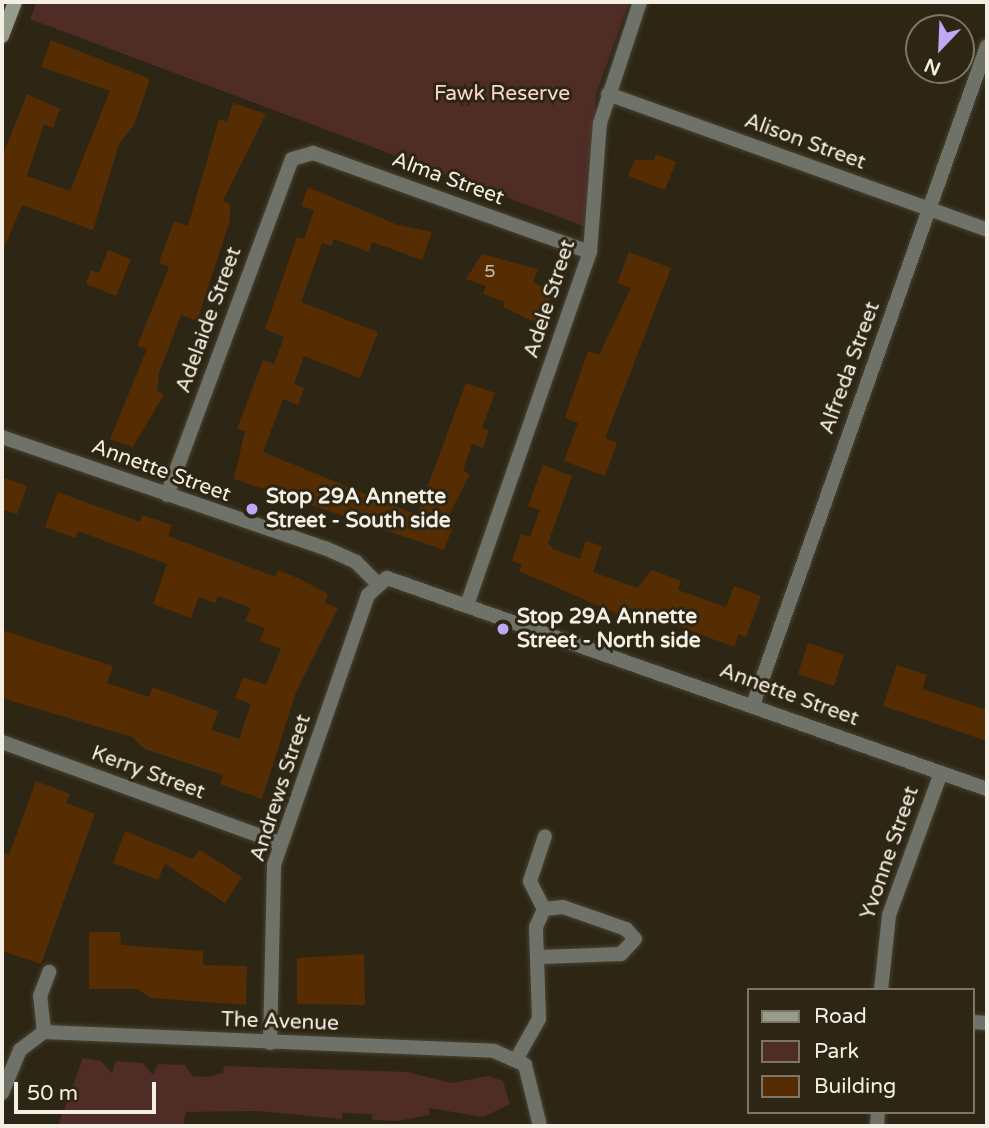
<!DOCTYPE html>
<style>
body{margin:0}
#map{position:relative;width:989px;height:1128px;overflow:hidden;background:#2d2614;font-family:"Varela Round",sans-serif}
div>[style]{position:absolute}
[style*='--x']{left:calc(var(--x)*1px);top:calc(var(--y)*1px);width:calc(var(--w)*1px);rotate:calc(var(--a)*1deg)}
.green>*{inset:0;background:#4f2c26}
.building>*{inset:0;background:#562d03}
.roads{filter:drop-shadow(0 0 2px #494231) drop-shadow(0 0 2px #494231)}
.minor>*{height:14px;margin:-7px;padding:0 7px;transform-origin:7px;border-radius:7px;background:#6f7268}
.secondary>*{height:14px;margin:-7px;padding:0 7px;transform-origin:7px;border-radius:7px;background:#989c8d}
.dots>*{width:19px;height:19px;translate:-50% -50%;box-sizing:border-box;border:4px solid #2d2614;border-radius:50%}
span{translate:-50% -50%;white-space:nowrap;text-align:center;line-height:1.15;-webkit-text-stroke:6px #2d2614;paint-order:stroke}
.number-label{font-size:18px;color:#ccbeac}
.number-label span{-webkit-text-stroke-width:0}
.park-label{font-size:21px;color:#fbd5cf}
.street-label{font-size:21px;color:#f4efe4}
.poi-label{font-size:21px;color:#f4efe4;font-weight:700}
.left{translate:0 -50%;text-align:left}
.frame{position:absolute;inset:0;border:4px solid #f4efe4;pointer-events:none}
.legend{position:absolute;left:747px;top:988px;width:228px;height:126px;box-sizing:border-box;background:#2d2614;border:2px solid #7d7667;margin:0;padding:9px 12px;list-style:none;font-size:21px;color:#f4efe4}
.legend li{display:flex;align-items:center;gap:14px;height:35px}
.legend b{width:35px;border:2px solid #7d7667}
.north{position:absolute;left:905px;top:14px;width:70px;height:70px;box-sizing:border-box;background:#2d2614;border:2px solid #7d7667;border-radius:50%;rotate:203deg;font-size:19px;font-weight:700;line-height:28px;text-align:center;color:#f4efe4}
.north::after{content:'';display:block;margin:auto;width:24px;height:32px;background:#bfa8f4;clip-path:polygon(50% 0,100% 100%,50% 72%,0 100%)}
.scale{position:absolute;left:14px;top:1082px;width:142px;height:32px;box-sizing:border-box;border:4px solid #f4efe4;border-top:0;padding-left:9px;font-size:21px;line-height:24px;white-space:nowrap;color:#f4efe4;-webkit-text-stroke:5px #2d2614;paint-order:stroke}
</style>
<div id="map">
<div class="green">
<div style="clip-path:polygon(37px 2px,629px 2px,596px 95px,586px 227px,30px 19px)"></div>
<div style="clip-path:polygon(83px 1058px,101px 1061px,112px 1073px,116px 1061px,143px 1063px,153px 1075px,158px 1064px,185px 1065px,192px 1076px,208px 1077px,223px 1073px,224px 1066px,408px 1072px,451px 1083px,489px 1076px,503px 1081px,510px 1104px,483px 1117px,429px 1108px,429px 1115px,398px 1121px,372px 1120px,372px 1114px,342px 1113px,342px 1119px,258px 1111px,186px 1112px,183px 1126px,58px 1126px)"></div>
</div>
<div class="building">
<div style="clip-path:polygon(51px 40px,150px 79px,134px 125px,119px 144px,93px 230px,22px 205px,2px 253px,2px 157px,27px 94px,60px 109px,53px 128px,44px 124px,27px 176px,70px 191px,110px 91px,41px 67px)"></div>
<div style="clip-path:polygon(233px 103px,266px 114px,223px 201px,230px 204px,230px 220px,197px 321px,181px 315px,159px 373px,157px 391px,164px 394px,133px 447px,110px 439px,147px 349px,137px 346px,169px 267px,159px 263px,174px 221px,188px 226px,219px 119px,227px 122px)"></div>
<div style="clip-path:polygon(656px 154px,676px 162px,665px 190px,628px 176px,635px 160px,654px 160px)"></div>
<div style="clip-path:polygon(308px 187px,398px 225px,432px 232px,422px 260px,372px 242px,369px 252px,334px 239px,331px 246px,322px 243px,301px 302px,378px 332px,360px 378px,304px 356px,294px 384px,304px 388px,298px 405px,283px 399px,263px 452px,417px 515px,466px 383px,495px 393px,482px 428px,489px 430px,483px 448px,472px 444px,463px 471px,470px 474px,446px 521px,454px 524px,444px 550px,234px 479px,245px 431px,237px 429px,263px 360px,274px 364px,284px 337px,265px 329px,297px 237px,304px 239px,314px 210px,301px 206px)"></div>
<div style="clip-path:polygon(108px 250px,131px 259px,116px 296px,86px 284px,91px 270px,99px 273px)"></div>
<div style="clip-path:polygon(629px 252px,671px 268px,605px 438px,617px 443px,605px 476px,564px 461px,578px 423px,565px 418px,588px 351px,599px 355px,631px 288px,617px 283px)"></div>
<div style="clip-path:polygon(482px 254px,538px 269px,533px 282px,553px 292px,541px 325px,503px 307px,505px 302px,483px 294px,486px 286px,466px 279px)"></div>
<div style="clip-path:polygon(543px 465px,572px 476px,548px 543px,553px 549px,580px 559px,586px 541px,602px 546px,593px 572px,637px 588px,652px 570px,681px 581px,678px 590px,726px 607px,734px 586px,761px 596px,746px 637px,739px 634px,734px 647px,624px 606px,620px 615px,519px 571px,522px 564px,512px 561px,521px 534px,530px 537px,540px 510px,528px 506px)"></div>
<div style="clip-path:polygon(2px 477px,27px 486px,17px 514px,2px 509px)"></div>
<div style="clip-path:polygon(58px 492px,140px 522px,142px 515px,172px 525px,168px 536px,276px 577px,278px 570px,300px 579px,328px 594px,325px 603px,338px 608px,296px 692px,262px 799px,220px 784px,223px 775px,145px 749px,132px 737px,2px 698px,2px 630px,113px 666px,107px 683px,149px 697px,152px 687px,218px 711px,212px 730px,239px 739px,251px 704px,235px 698px,243px 677px,266px 685px,281px 649px,260px 641px,265px 628px,245px 621px,251px 608px,218px 596px,215px 603px,199px 597px,191px 618px,153px 604px,167px 564px,78px 531px,75px 538px,45px 527px)"></div>
<div style="clip-path:polygon(808px 643px,844px 655px,834px 686px,798px 674px)"></div>
<div style="clip-path:polygon(897px 665px,927px 675px,922px 689px,987px 710px,987px 741px,883px 706px)"></div>
<div style="clip-path:polygon(36px 781px,70px 794px,66px 803px,95px 814px,41px 964px,2px 951px,2px 852px,9px 855px)"></div>
<div style="clip-path:polygon(125px 831px,193px 859px,200px 850px,242px 877px,225px 903px,165px 864px,158px 880px,113px 863px)"></div>
<div style="clip-path:polygon(89px 932px,120px 932px,121px 945px,203px 951px,203px 965px,247px 966px,246px 1005px,151px 998px,137px 989px,89px 989px)"></div>
<div style="clip-path:polygon(364px 954px,365px 1005px,297px 1004px,297px 958px)"></div>
</div>
<div class="roads">
<div class="minor">
<div style="--x:608;--y:94;--w:403;--a:19.7"></div>
<div style="--x:2;--y:437;--w:342;--a:19"></div>
<div style="--x:325;--y:548;--w:34;--a:24"></div>
<div style="--x:356;--y:562;--w:31;--a:45"></div>
<div style="--x:167;--y:495;--w:358;--a:-69.6"></div>
<div style="--x:292;--y:159;--w:22;--a:-16"></div>
<div style="--x:313;--y:153;--w:294;--a:19.7"></div>
<div style="--x:468;--y:602;--w:371;--a:-70.8"></div>
<div style="--x:590;--y:252;--w:129;--a:-85.6"></div>
<div style="--x:600;--y:123;--w:127;--a:-71.7"></div>
<div style="--x:753;--y:705;--w:699;--a:-70.45"></div>
<div style="--x:2;--y:742;--w:296;--a:20"></div>
<div style="--x:544;--y:909;--w:31;--a:-117"></div>
<div style="--x:530;--y:881;--w:47;--a:-71.6"></div>
<div style="--x:881;--y:990;--w:75;--a:-83.9"></div>
<div style="--x:889;--y:915;--w:151;--a:-69.9"></div>
<div style="--x:973;--y:1022;--w:14;--a:4"></div>
<div style="--x:44;--y:1032;--w:36;--a:-96"></div>
<div style="--x:40;--y:996;--w:26;--a:-69"></div>
<div style="--x:270;--y:1043;--w:178;--a:-88.7"></div>
<div style="--x:274;--y:865;--w:286;--a:-70.8"></div>
<div style="--x:368;--y:595;--w:25;--a:-42"></div>
<div style="--x:387;--y:578;--w:636;--a:19.38"></div>
<div style="--x:517;--y:1058;--w:45;--a:-60.6"></div>
<div style="--x:539;--y:1019;--w:92;--a:-91.9"></div>
<div style="--x:536;--y:927;--w:20;--a:-66"></div>
<div style="--x:544;--y:909;--w:19;--a:-6"></div>
<div style="--x:563;--y:907;--w:67;--a:19.2"></div>
<div style="--x:626;--y:929;--w:13;--a:48"></div>
<div style="--x:635;--y:939;--w:21;--a:133"></div>
<div style="--x:621;--y:954;--w:80;--a:177.9"></div>
<div style="--x:2;--y:1093;--w:47;--a:-67.3"></div>
<div style="--x:20;--y:1050;--w:30;--a:-37"></div>
<div style="--x:44;--y:1032;--w:450;--a:2.4"></div>
<div style="--x:494;--y:1051;--w:34;--a:24"></div>
<div style="--x:525;--y:1065;--w:63;--a:76.2"></div>
<div style="--x:877;--y:1126;--w:14;--a:-86"></div>
</div>
<div class="secondary">
<div style="--x:2;--y:36;--w:36;--a:-69"></div>
</div>
</div>
<div class="dots">
<div style="left:252px;top:509px;background:#bfa8f4"></div>
<div style="left:503px;top:629px;background:#bfa8f4"></div>
</div>
<div class="number-label">
<span style="left:490px;top:271px">5</span>
</div>
<div class="park-label">
<span style="left:502px;top:94px">Fawk Reserve</span>
</div>
<div class="street-label">
<span style="left:805px;top:142px;rotate:20deg">Alison Street</span>
<span style="left:448px;top:179px;rotate:20deg">Alma Street</span>
<span style="left:550px;top:299px;rotate:-72deg">Adele Street</span>
<span style="left:209px;top:320px;rotate:-70deg">Adelaide Street</span>
<span style="left:850px;top:368px;rotate:-70deg">Alfreda Street</span>
<span style="left:161px;top:471px;rotate:20deg">Annette Street</span>
<span style="left:789px;top:695px;rotate:20deg">Annette Street</span>
<span style="left:148px;top:773px;rotate:20deg">Kerry Street</span>
<span style="left:281px;top:788px;rotate:-72deg">Andrews Street</span>
<span style="left:890px;top:853px;rotate:-71deg">Yvonne Street</span>
<span style="left:280px;top:1022px;rotate:2deg">The Avenue</span>
</div>
<div class="poi-label">
<span class="left" style="left:266px;top:509px">Stop 29A Annette<br>Street - South side</span>
<span class="left" style="left:517px;top:629px">Stop 29A Annette<br>Street - North side</span>
</div>
<div class="frame"></div>
<ul class="legend">
<li><b style="height:9px;background:#989c8d"></b>Road</li>
<li><b style="height:19px;background:#4f2c26"></b>Park</li>
<li><b style="height:19px;background:#562d03"></b>Building</li>
</ul>
<div class="north">N</div>
<div class="scale">50 m</div>
</div>
